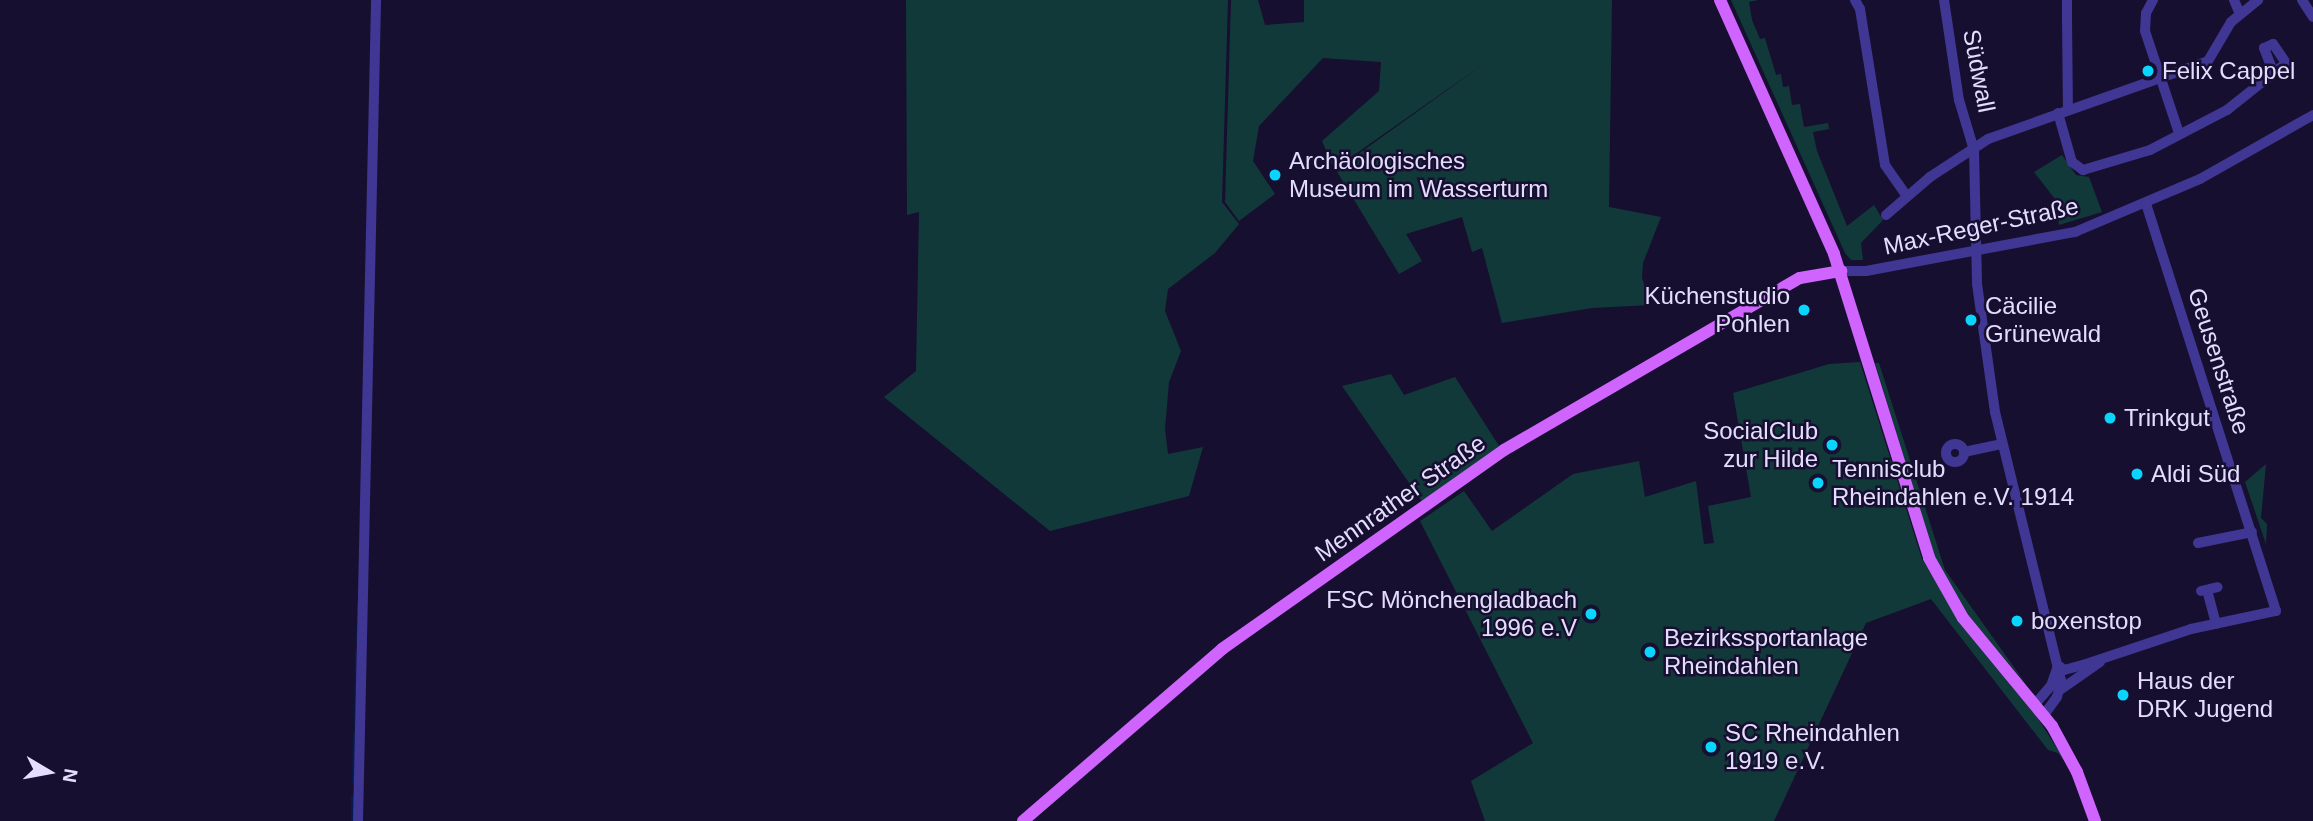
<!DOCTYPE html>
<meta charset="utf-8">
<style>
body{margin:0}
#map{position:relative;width:2313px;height:821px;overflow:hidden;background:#170f2f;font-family:Helvetica,sans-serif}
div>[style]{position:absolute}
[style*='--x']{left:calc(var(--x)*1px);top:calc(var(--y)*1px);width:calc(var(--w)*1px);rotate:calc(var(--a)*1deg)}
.green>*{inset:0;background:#12393a}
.stream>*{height:2.5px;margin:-1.25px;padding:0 1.25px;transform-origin:1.25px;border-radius:1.25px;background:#051c52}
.minor>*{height:10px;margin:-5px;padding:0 5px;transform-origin:5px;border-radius:5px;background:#403693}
.minor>.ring{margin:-5px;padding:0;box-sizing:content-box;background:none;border:10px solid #403693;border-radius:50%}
.major>*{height:12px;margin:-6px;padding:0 6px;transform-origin:6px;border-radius:6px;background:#d064ff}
.dots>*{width:19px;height:19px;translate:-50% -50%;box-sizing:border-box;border:4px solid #170f2f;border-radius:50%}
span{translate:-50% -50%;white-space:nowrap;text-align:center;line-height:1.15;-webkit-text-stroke:5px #170f2f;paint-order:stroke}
.street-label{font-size:24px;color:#e4ddff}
.poi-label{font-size:24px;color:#e4ddff}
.left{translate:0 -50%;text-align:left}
.right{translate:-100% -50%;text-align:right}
.north{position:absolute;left:14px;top:737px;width:70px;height:70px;-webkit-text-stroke:5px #170f2f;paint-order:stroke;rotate:100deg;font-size:19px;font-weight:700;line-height:28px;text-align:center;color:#e4ddff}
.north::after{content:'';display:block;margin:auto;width:24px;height:32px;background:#e4ddff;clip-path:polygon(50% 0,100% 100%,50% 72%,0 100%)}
</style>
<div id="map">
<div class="green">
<div style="clip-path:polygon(906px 0,1228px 0,1222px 202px,1239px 224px,1215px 253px,1168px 289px,1165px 311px,1181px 351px,1169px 382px,1165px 429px,1168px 454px,1203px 447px,1189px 496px,1050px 531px,884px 397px,916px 371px,919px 212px,907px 215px)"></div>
<div style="clip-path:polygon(1231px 0,1258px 0,1265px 25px,1304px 22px,1304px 0,1612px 0,1609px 207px,1661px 217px,1643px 263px,1642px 278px,1651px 305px,1592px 308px,1502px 323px,1482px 248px,1472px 252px,1462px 217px,1406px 234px,1422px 261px,1399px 274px,1336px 170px,1485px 63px,1334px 169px,1322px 141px,1379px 91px,1381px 62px,1323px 58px,1259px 126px,1253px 161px,1275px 194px,1239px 221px,1225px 202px)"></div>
<div style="clip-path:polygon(1731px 0,1758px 0,1749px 2px,1752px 20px,1760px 39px,1765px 38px,1776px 75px,1781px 74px,1783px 87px,1789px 86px,1792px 105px,1800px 104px,1804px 127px,1828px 123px,1829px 129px,1813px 132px,1817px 151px,1847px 226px,1874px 205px,1883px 220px,1861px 243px,1863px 260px,1851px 260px,1845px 253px)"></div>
<div style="clip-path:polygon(2062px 155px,2076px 175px,2089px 177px,2102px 212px,2059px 225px,2055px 199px,2034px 172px)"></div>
<div style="clip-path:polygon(1860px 362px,1922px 559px,1964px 628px,2026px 700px,2067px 764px,2058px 753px,2048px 750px,1931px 599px,1866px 623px,1774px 821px,1485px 821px,1471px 781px,1533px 743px,1420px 521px,1464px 491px,1492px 531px,1573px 474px,1639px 461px,1645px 497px,1696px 481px,1704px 544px,1714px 543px,1708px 506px,1751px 497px,1733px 393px,1829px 364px)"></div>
<div style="clip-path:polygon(1875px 363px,1879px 363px,1945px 570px,2026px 684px,1971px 619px,1936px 561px)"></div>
<div style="clip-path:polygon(1391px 374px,1404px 395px,1455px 377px,1501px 449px,1423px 503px,1342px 386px)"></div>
<div style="clip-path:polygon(2266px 464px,2261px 518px,2267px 524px,2266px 544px,2245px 482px)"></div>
</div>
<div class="stream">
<div style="--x:357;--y:641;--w:38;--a:-88"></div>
<div style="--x:355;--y:727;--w:76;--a:-89.2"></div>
<div style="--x:353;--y:782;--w:50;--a:-88.9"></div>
<div style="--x:352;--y:821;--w:24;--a:-90"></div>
</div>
<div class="minor">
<div style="--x:1855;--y:0;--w:10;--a:61"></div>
<div style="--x:1860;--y:9;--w:158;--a:80.9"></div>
<div style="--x:1885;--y:165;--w:38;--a:55"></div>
<div style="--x:1944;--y:0;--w:101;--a:81.5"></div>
<div style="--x:1959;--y:100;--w:52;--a:73.3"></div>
<div style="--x:1974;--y:150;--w:134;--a:88.7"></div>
<div style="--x:1977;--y:284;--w:129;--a:82"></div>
<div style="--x:1995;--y:412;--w:276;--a:76.2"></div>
<div style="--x:2061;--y:680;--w:17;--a:103"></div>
<div style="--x:2057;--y:697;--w:22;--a:126"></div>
<div style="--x:2067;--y:0;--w:19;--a:90"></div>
<div style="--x:2153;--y:0;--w:15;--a:118"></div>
<div style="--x:2146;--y:13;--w:18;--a:93"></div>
<div style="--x:2145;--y:31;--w:108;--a:71.6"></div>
<div style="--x:2234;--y:0;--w:13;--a:67"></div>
<div style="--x:2302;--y:0;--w:20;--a:57"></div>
<div style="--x:2067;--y:19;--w:91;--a:89.4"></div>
<div style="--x:2058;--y:113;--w:51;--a:74.1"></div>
<div style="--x:2072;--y:162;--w:14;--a:36"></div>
<div style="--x:2083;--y:170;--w:70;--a:-16.6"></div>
<div style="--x:2150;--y:150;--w:87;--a:-27.5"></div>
<div style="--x:2227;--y:110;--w:75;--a:-38.5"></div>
<div style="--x:2286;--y:63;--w:23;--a:-124"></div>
<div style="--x:2273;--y:44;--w:10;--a:156"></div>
<div style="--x:2264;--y:48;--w:25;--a:69"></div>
<div style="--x:1886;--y:215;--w:58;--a:-40.8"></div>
<div style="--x:1930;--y:177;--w:69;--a:-33.2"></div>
<div style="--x:1988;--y:139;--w:233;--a:-19.5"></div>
<div style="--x:2208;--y:61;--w:45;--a:-59.5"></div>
<div style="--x:2231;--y:22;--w:35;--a:-39"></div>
<div style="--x:1841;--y:271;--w:25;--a:0"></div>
<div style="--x:1866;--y:271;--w:213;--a:-10.6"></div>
<div style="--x:2075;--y:232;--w:136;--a:-23"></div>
<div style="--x:2200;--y:179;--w:130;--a:-29.5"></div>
<div class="ring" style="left:1946px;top:444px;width:8px;height:8px"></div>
<div style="--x:1964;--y:452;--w:38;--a:-12"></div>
<div style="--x:2198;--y:543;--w:55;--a:-11.5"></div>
<div style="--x:2207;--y:590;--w:35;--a:75"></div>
<div style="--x:2201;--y:591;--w:17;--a:-13"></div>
<div style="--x:2058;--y:665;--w:8;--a:40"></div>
<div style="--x:2064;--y:670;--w:20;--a:-15"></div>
<div style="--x:2083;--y:665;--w:114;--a:-18.4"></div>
<div style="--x:2191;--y:629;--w:87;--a:-12"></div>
<div style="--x:2276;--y:611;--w:428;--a:-107.7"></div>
<div style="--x:2060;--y:690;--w:49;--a:-35"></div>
<div style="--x:2036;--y:703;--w:23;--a:-49"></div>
<div style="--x:2051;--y:686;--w:21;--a:-71"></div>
<div style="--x:358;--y:821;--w:821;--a:-88.74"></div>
</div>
<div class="major">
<div style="--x:1720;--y:0;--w:278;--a:65.8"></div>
<div style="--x:1834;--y:254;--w:318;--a:72.6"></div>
<div style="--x:1929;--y:558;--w:69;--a:60.5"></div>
<div style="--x:1963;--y:618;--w:140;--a:50.5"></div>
<div style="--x:2052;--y:726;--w:52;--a:61.5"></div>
<div style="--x:2077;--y:772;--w:52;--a:69.8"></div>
<div style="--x:1023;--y:821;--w:263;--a:-40.8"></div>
<div style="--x:1222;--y:649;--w:345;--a:-35.2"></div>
<div style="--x:1504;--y:450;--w:342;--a:-30.2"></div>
<div style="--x:1800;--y:278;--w:42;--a:-9.7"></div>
</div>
<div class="dots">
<div style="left:2148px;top:71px;background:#09d5ff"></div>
<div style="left:1275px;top:175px;background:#09d5ff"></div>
<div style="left:1804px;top:310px;background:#09d5ff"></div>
<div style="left:1971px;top:320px;background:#09d5ff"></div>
<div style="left:2110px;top:418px;background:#09d5ff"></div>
<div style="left:1832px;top:445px;background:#09d5ff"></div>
<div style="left:2137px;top:474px;background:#09d5ff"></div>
<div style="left:1818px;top:483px;background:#09d5ff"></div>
<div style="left:1591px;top:614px;background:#09d5ff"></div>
<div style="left:2017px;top:621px;background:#09d5ff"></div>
<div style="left:1650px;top:652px;background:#09d5ff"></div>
<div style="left:2123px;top:695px;background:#09d5ff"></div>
<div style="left:1711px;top:747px;background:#09d5ff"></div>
</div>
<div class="street-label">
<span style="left:1979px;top:71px;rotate:79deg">Südwall</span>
<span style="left:1981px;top:226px;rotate:-12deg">Max-Reger-Straße</span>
<span style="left:2219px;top:361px;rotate:72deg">Geusenstraße</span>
<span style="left:1400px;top:498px;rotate:-35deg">Mennrather Straße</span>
</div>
<div class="poi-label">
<span class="left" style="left:2162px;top:71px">Felix Cappel</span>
<span class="left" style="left:1289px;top:175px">Archäologisches<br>Museum im Wasserturm</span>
<span class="right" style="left:1790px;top:310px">Küchenstudio<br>Pohlen</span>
<span class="left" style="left:1985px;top:320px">Cäcilie<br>Grünewald</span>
<span class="left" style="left:2124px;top:418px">Trinkgut</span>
<span class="right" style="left:1818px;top:445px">SocialClub<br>zur Hilde</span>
<span class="left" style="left:1832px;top:483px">Tennisclub<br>Rheindahlen e.V. 1914</span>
<span class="left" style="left:2151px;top:474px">Aldi Süd</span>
<span class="right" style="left:1577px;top:614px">FSC Mönchengladbach<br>1996 e.V</span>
<span class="left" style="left:2031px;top:621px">boxenstop</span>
<span class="left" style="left:1664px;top:652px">Bezirkssportanlage<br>Rheindahlen</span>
<span class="left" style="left:2137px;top:695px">Haus der<br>DRK Jugend</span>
<span class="left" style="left:1725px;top:747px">SC Rheindahlen<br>1919 e.V.</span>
</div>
<div class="north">N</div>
</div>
